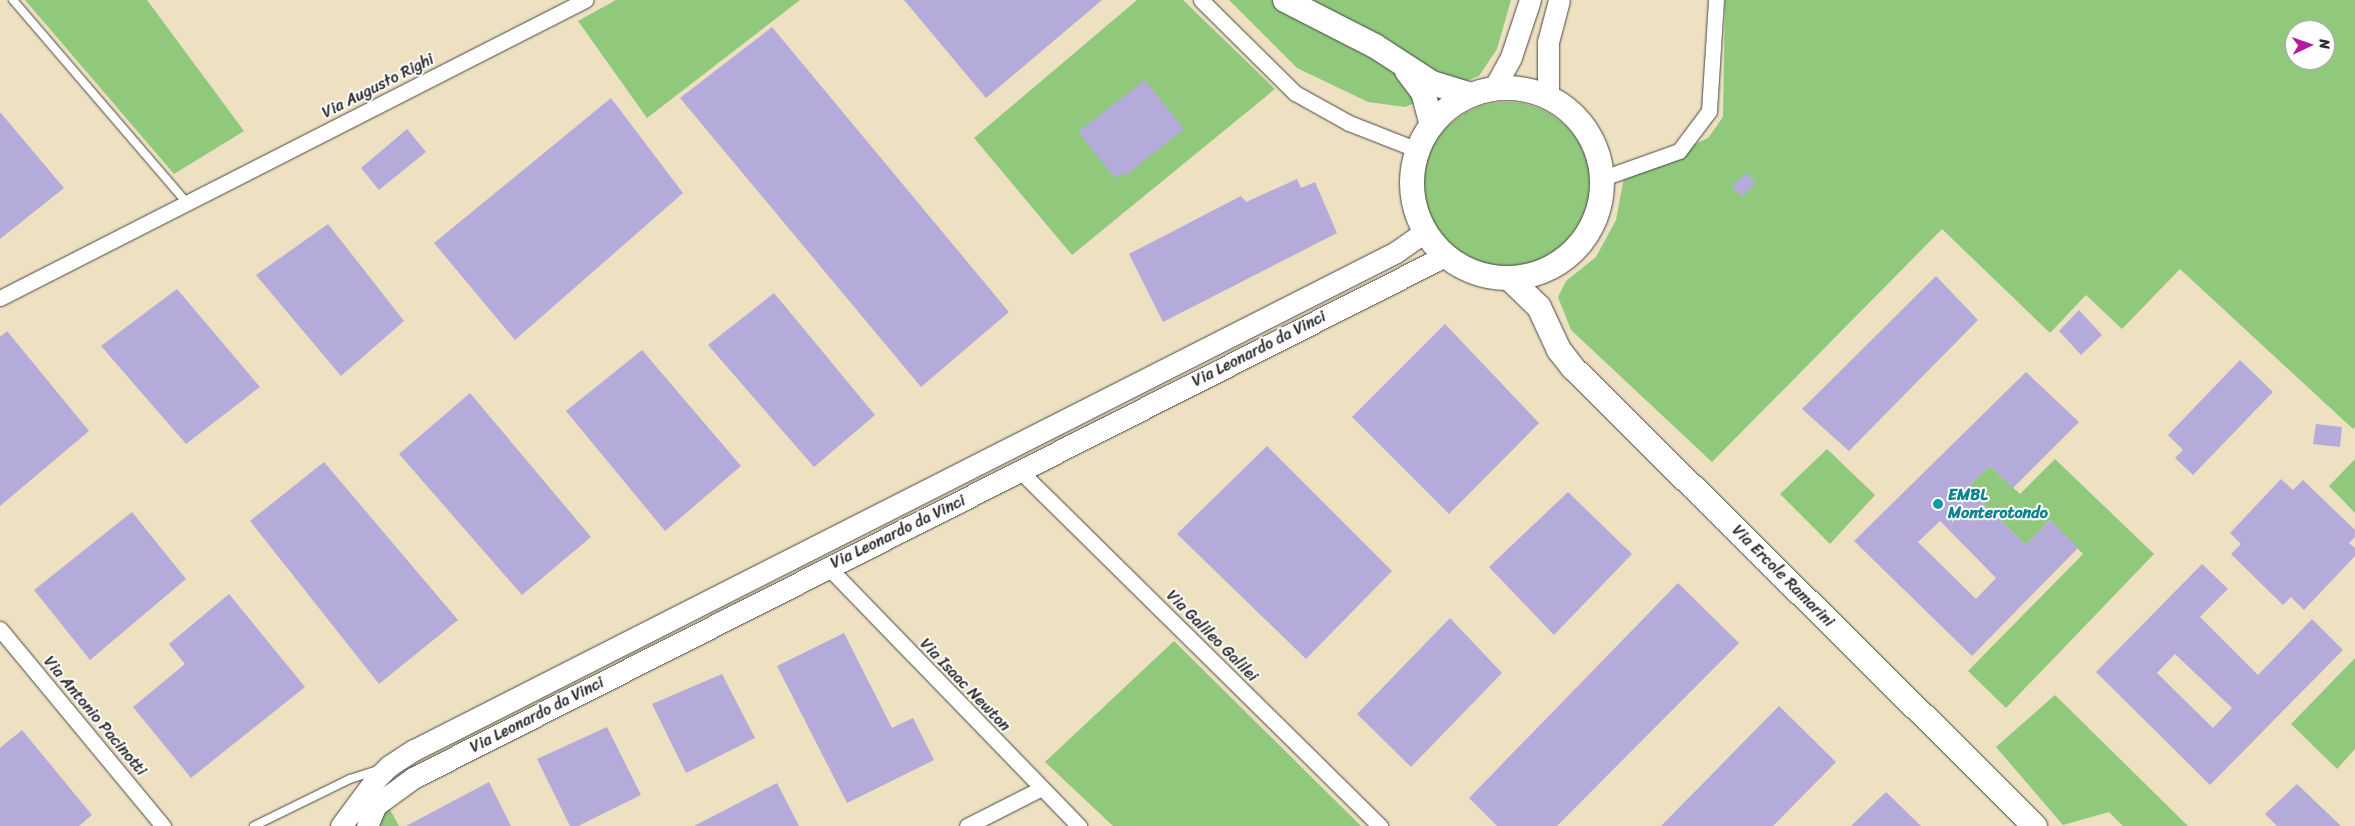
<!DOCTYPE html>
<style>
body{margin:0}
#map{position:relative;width:2355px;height:826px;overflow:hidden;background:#ede1c2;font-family:Sriracha,sans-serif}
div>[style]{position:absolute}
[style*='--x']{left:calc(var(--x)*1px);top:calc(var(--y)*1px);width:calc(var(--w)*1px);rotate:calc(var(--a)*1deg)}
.green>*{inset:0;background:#90c97c}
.round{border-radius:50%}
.building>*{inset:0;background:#b5abdb}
.roads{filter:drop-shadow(0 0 1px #484642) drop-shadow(0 0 1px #484642)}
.lane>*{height:8px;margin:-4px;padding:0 4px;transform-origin:4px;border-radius:4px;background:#fff}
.street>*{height:15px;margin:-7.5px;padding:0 7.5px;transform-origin:7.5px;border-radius:7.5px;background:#fff}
.secondary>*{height:21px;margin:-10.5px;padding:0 10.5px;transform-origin:10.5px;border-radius:10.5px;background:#fff}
.primary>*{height:24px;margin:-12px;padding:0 12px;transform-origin:12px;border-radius:12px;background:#fff}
.primary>.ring{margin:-12px;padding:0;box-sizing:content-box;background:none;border:24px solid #fff;border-radius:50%}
.dots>*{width:14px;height:14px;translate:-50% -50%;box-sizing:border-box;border:2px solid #fff;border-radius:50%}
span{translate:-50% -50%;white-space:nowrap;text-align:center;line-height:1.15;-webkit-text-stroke:4px #fff;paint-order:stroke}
.street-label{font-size:16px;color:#2b2b2b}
.culture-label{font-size:16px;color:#0d838f;font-weight:700}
.left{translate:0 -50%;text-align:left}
.north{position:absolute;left:2285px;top:20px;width:50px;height:50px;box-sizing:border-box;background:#fff;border:1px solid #aaa;border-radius:50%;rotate:87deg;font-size:14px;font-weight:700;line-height:20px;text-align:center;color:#2b2b2b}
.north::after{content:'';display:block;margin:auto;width:18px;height:22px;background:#b5179e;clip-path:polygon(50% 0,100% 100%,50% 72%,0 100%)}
</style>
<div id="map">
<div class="green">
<div style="clip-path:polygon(25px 0,147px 0,244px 131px,174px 174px)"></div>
<div style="clip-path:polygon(616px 0,800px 0,647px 118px,578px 21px)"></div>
<div style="clip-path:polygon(1137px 0,1183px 0,1275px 89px,1072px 255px,974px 138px)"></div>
<div style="clip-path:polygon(1229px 0,1511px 0,1497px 49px,1479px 76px,1405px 107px,1368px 102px,1297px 68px)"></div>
<div style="clip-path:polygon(evenodd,1725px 0,2355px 0,2355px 427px,2353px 429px,2180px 269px,2122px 329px,2086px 295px,2050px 333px,1942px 229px,1712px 462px,1571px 330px,1558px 297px,1566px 281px,1596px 257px,1616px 220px,1624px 177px,1708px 138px,1723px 117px,1725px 0,2295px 30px,2325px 30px,2325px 60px,2295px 60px,2295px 30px)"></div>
<div class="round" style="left:1423px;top:102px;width:168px;height:168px"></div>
<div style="clip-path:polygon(1827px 449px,1875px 495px,1830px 544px,1780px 494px)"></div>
<div style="clip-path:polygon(2055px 459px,2154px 554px,2006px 708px,1968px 671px,2083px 554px,2050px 520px,2026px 545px,1967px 488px,1990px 466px,2020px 494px)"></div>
<div style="clip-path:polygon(2355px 459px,2355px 513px,2329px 486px)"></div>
<div style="clip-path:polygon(1174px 641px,1361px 826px,1113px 826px,1045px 762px)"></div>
<div style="clip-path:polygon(2355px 658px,2355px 749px,2337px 769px,2291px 724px)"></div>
<div style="clip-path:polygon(2055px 695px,2188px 826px,2123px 826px,2109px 812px,2063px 825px,1996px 747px)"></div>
<div style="clip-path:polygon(388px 806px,399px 826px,376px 826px)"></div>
</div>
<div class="building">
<div style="clip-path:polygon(904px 0,1102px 0,986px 98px)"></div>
<div style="clip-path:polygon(772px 27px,1009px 312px,921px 387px,680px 98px)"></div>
<div style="clip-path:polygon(1145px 80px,1184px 129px,1125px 176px,1122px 173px,1115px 178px,1078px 132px)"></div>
<div style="clip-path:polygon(611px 98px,683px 193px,515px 340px,434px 243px)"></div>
<div style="clip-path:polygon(0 112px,64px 188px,0 239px)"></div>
<div style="clip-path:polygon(407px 129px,426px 152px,379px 190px,361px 168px)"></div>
<div style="clip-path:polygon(1746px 173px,1756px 183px,1742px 197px,1732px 187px)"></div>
<div style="clip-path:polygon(1297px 179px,1301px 188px,1315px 182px,1337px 233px,1163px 322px,1129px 254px,1241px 196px,1246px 202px)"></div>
<div style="clip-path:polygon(328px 224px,404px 321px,341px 376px,256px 275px)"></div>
<div style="clip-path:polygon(1936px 276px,1978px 320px,1849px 451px,1802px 409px)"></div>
<div style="clip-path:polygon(177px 289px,260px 387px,186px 444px,101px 346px)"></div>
<div style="clip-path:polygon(774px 293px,875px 415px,814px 467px,708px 345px)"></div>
<div style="clip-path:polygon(2079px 310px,2102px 335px,2081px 355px,2059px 331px)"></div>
<div style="clip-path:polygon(1445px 324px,1539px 423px,1449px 514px,1352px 417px)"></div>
<div style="clip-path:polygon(7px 331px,89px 431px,0 506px,0 337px)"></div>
<div style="clip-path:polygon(642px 350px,741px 466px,665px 531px,566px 411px)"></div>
<div style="clip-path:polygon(2240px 360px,2273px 392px,2193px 475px,2175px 458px,2183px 450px,2168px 435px)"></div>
<div style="clip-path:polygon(evenodd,2026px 372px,2079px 422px,2013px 488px,1990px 466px,1967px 488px,2026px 545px,2050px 520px,2078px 548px,1972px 656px,1854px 541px,2026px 372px,1940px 521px,1996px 578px,1976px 599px,1918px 542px,1940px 521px)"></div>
<div style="clip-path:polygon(470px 393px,591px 537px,522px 595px,399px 454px)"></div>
<div style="clip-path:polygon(2316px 424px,2342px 427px,2340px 447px,2313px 444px)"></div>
<div style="clip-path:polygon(1267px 446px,1392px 571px,1306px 659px,1177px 534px)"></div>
<div style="clip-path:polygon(324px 462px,458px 620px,379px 684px,250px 521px)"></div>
<div style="clip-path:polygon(2281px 479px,2293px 490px,2303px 480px,2355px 530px,2355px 537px,2349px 543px,2355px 548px,2355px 556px,2304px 610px,2291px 597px,2283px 605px,2231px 554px,2241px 544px,2230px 533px)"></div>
<div style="clip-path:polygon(1568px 492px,1632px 554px,1554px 635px,1489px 567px)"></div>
<div style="clip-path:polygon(132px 512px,186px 579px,90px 660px,34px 590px)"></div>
<div style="clip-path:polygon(evenodd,2202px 564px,2228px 589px,2200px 617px,2258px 675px,2312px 619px,2343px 650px,2210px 785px,2096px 672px,2202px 564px,2175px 654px,2232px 708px,2213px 728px,2157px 673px,2175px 654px)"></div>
<div style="clip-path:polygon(1678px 583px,1739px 643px,1557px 826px,1497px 826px,1469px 798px)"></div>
<div style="clip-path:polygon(229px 594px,305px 687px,191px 778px,133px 707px,185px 664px,169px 644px)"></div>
<div style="clip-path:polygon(1450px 618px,1502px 673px,1411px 767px,1357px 714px)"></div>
<div style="clip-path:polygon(844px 633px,892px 728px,913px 718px,934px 760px,847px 803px,777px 666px)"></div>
<div style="clip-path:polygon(722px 674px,755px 738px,686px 773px,652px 704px)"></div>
<div style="clip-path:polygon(1779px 706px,1836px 762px,1773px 826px,1661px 826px)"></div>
<div style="clip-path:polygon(607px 727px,641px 795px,578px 826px,570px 826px,537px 759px)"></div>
<div style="clip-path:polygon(22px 730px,92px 815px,79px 826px,0 826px,0 748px)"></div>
<div style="clip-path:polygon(489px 782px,511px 826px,406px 826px)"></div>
<div style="clip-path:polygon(777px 783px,799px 826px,694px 826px)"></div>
<div style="clip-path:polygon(2297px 784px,2341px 826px,2277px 826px,2265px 814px)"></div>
<div style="clip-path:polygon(1886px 792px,1921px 826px,1851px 826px)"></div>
</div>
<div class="roads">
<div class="lane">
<div style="--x:13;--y:0;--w:267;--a:49.4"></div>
<div style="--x:254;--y:826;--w:107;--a:-26.1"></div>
<div style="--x:350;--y:779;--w:26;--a:-18"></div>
</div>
<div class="street">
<div style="--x:1201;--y:0;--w:132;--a:44.7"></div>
<div style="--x:1295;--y:93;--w:62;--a:29.1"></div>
<div style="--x:1349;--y:123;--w:74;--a:21.4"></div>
<div style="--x:1603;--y:178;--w:81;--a:-19.6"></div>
<div style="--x:1679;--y:151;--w:50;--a:-53.1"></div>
<div style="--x:1709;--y:111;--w:111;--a:-86.4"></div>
<div style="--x:0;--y:298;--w:657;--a:-26.99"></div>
<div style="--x:1020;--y:471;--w:506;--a:44.6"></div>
<div style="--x:828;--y:567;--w:361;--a:45.9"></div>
<div style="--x:0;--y:629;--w:256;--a:50.4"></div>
<div style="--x:967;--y:826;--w:82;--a:-26.9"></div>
</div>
<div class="secondary">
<div style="--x:1494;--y:88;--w:35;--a:-61"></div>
<div style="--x:1511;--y:57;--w:60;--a:-71.6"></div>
<div style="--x:1548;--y:97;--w:55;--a:-90"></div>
<div style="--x:1548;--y:42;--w:43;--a:-75.3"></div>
<div style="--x:341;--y:826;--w:57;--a:-53.5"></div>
<div style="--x:375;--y:780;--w:20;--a:-45"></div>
<div style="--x:389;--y:766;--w:30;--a:-33"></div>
<div style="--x:414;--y:750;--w:1101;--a:-26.89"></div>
<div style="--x:1396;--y:252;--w:35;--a:-35"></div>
<div style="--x:367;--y:826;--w:23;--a:-67"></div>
<div style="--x:376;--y:805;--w:46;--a:-36.1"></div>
<div style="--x:413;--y:778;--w:1157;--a:-26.83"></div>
</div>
<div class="primary">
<div style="--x:1285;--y:0;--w:101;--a:27.1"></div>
<div style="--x:1375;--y:46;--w:68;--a:33"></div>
<div style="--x:1432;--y:83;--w:41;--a:17.1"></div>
<div style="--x:1407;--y:71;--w:26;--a:53"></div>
<div style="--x:1423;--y:92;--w:34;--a:75"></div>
<div class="ring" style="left:1412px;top:88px;width:166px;height:166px"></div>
<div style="--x:1510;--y:279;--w:40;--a:44"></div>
<div style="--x:1539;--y:307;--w:47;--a:65.1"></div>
<div style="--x:1559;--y:350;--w:24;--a:52"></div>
<div style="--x:1574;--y:369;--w:649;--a:44.75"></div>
</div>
</div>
<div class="dots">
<div style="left:1938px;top:504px;background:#0f9aa8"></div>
</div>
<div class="street-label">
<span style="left:378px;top:86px;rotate:-27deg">Via Augusto Righi</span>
<span style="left:1259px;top:349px;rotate:-27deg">Via Leonardo da Vinci</span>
<span style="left:898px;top:532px;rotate:-26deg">Via Leonardo da Vinci</span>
<span style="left:1783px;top:576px;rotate:45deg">Via Ercole Ramarini</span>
<span style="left:1212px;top:636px;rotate:45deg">Via Galileo Galilei</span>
<span style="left:965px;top:685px;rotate:46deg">Via Isaac Newton</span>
<span style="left:537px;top:715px;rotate:-27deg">Via Leonardo da Vinci</span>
<span style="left:95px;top:716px;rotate:50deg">Via Antonio Pacinotti</span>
</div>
<div class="culture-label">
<span class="left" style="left:1948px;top:504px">EMBL<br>Monterotondo</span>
</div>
<div class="north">N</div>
</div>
